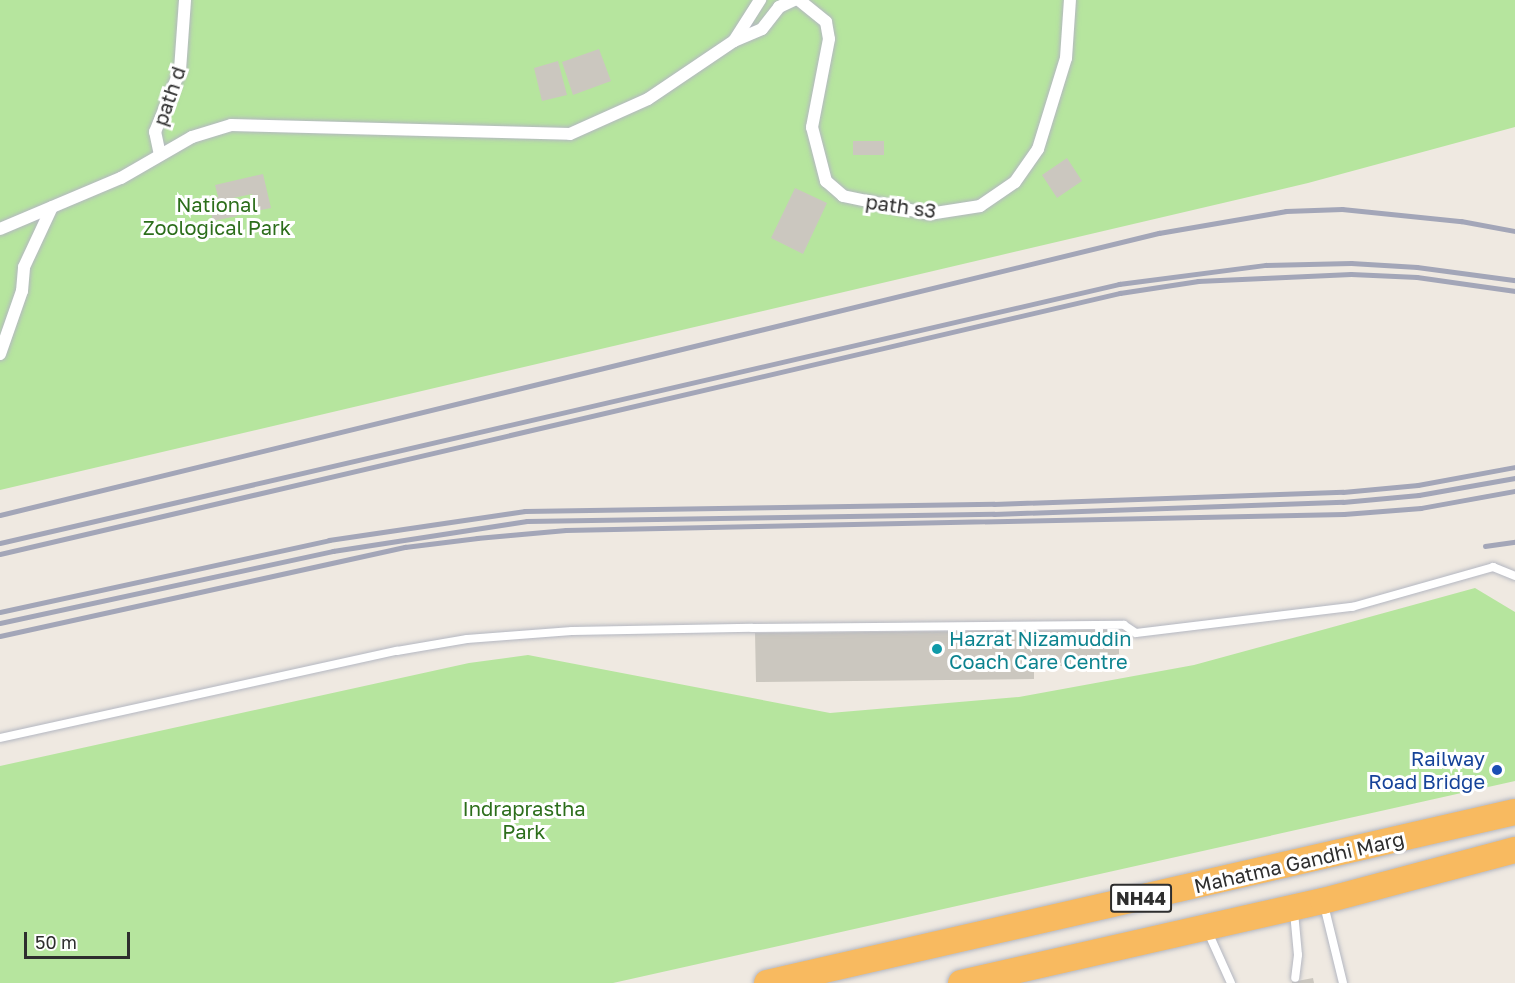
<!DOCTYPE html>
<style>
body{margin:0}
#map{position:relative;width:1515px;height:983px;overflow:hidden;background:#efe9e1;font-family:"Golos Text",sans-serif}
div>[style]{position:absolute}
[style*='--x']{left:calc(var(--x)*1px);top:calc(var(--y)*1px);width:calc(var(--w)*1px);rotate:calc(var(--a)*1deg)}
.green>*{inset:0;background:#b6e59e}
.building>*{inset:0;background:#cbc7bf}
.roads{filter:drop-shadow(0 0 2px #b4b7c1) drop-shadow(0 0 2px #b4b7c1)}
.service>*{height:8px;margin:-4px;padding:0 4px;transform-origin:4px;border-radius:4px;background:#fff}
.pedestrian>*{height:12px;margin:-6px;padding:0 6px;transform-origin:6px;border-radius:6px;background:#fff}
.trunk>*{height:26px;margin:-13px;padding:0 13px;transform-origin:13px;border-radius:13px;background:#f8ba60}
.rail>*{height:4.5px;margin:-2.25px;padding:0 2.25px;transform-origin:2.25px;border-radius:2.25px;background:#a3a6b8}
.dots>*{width:16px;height:16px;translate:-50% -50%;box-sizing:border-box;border:3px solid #fff;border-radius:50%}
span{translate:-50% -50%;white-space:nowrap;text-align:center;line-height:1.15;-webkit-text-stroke:6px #fff;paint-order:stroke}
.shield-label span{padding:2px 4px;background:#fff;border:2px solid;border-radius:4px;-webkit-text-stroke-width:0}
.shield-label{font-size:18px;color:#2e2e2e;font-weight:700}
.street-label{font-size:20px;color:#2e2e2e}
.park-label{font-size:20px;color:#2c6e1b}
.culture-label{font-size:20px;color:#0d838f}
.left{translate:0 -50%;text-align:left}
.transit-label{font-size:20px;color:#164399}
.right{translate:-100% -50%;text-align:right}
.scale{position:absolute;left:24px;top:932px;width:106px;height:27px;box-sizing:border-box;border:3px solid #2e2e2e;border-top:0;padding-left:8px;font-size:18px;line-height:21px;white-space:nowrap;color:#2e2e2e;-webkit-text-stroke:4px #fff;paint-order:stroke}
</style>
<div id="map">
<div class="green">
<div style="clip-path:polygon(0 0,1515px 0,1515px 127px,1308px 183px,0 490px)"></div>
<div style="clip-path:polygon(1475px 588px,1515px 612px,1515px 781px,613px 983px,0 983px,0 766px,469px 663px,528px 655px,830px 713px,1019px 697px,1194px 665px)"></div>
</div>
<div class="building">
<div style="clip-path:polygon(599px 49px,611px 81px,573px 95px,562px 62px)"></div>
<div style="clip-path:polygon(558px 61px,567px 95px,542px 101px,534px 68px)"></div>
<div style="clip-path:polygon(853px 141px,884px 141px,884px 155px,853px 155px)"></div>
<div style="clip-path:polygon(1067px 158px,1082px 181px,1057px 198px,1042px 175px)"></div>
<div style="clip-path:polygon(263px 174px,271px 208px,256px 211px,252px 194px,233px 198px,237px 216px,213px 221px,208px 199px,218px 197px,215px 185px)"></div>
<div style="clip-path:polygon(795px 188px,827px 203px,803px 254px,771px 238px)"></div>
<div style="clip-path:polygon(1119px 630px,1119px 666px,1034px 666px,1034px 679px,756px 682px,755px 633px)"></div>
<div style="clip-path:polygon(1313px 978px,1314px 983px,1292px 983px,1292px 982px)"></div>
</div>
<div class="roads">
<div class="service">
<div style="--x:0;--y:738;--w:406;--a:-12.4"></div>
<div style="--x:397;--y:651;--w:71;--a:-9.7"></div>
<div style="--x:467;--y:639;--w:105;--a:-4.4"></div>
<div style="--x:572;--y:631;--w:180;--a:-1"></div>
<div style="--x:752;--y:628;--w:372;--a:-0.5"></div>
<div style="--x:1124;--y:625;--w:14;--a:34"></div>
<div style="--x:1136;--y:633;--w:218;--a:-6.9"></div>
<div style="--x:1352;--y:607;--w:147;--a:-15.8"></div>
<div style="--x:1493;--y:567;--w:24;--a:22"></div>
<div style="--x:1324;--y:905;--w:80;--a:76.3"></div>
<div style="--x:1294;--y:912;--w:43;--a:84.7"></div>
<div style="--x:1298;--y:955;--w:23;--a:97"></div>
<div style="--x:1208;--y:932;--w:56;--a:65.7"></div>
</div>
<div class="pedestrian">
<div style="--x:799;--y:0;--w:35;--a:39"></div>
<div style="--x:826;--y:22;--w:17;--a:80"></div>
<div style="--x:829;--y:39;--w:90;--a:100.9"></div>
<div style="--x:812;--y:127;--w:56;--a:75.5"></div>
<div style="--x:826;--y:181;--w:23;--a:41"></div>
<div style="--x:843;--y:196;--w:88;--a:11.8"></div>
<div style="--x:929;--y:214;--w:52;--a:-8.9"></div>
<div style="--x:980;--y:206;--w:42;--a:-34.4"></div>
<div style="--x:1015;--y:182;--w:40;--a:-55.1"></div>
<div style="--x:1038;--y:149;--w:95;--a:-72.9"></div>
<div style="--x:1066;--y:58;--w:58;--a:-86.1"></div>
<div style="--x:734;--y:41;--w:30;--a:-23"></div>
<div style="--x:762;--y:29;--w:28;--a:-52"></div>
<div style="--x:779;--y:7;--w:17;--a:-25"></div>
<div style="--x:160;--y:155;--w:24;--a:-102"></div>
<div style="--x:155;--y:132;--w:67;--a:-68"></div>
<div style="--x:180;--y:70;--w:70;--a:-85.9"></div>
<div style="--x:0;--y:229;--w:131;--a:-22.9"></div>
<div style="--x:121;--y:178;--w:82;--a:-30"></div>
<div style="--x:192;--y:137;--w:41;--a:-17.1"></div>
<div style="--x:231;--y:125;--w:339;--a:1.5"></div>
<div style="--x:570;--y:134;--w:85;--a:-24.2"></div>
<div style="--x:648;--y:99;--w:104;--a:-34"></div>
<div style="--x:734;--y:41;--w:49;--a:-57.6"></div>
<div style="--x:0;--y:354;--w:67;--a:-70.8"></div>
<div style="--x:22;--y:291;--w:24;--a:-85"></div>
<div style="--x:24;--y:267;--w:66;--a:-65"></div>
</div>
<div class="trunk">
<div style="--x:767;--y:983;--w:767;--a:-12.88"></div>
<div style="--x:961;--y:983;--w:371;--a:-12.8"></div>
<div style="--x:1323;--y:901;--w:199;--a:-14.9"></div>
</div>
</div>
<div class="rail">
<div style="--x:0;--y:515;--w:1193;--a:-13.68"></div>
<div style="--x:1159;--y:233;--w:129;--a:-9.8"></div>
<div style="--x:1286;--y:211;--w:56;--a:-2"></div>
<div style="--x:1342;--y:209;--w:120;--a:5.8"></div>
<div style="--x:1461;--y:221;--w:55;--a:10.5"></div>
<div style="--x:0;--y:543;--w:1149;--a:-13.03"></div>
<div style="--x:1119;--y:284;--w:148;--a:-7.4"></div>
<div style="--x:1266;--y:265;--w:85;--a:-1.3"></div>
<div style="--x:1351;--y:263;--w:66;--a:3.5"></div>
<div style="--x:1417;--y:267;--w:99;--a:7.6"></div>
<div style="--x:1485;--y:546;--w:30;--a:-8"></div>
<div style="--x:0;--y:554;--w:1150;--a:-13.12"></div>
<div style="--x:1120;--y:293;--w:79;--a:-8.7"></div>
<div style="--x:1198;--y:281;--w:153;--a:-2.6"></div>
<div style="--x:1351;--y:274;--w:66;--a:2.6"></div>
<div style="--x:1417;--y:277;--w:99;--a:8.1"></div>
<div style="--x:0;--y:612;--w:337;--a:-12.3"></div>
<div style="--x:329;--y:540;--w:198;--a:-8.4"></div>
<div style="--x:525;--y:511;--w:469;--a:-0.9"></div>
<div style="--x:994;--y:504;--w:349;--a:-2"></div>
<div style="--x:1343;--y:492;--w:75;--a:-5.3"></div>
<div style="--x:1418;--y:485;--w:99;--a:-10.5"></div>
<div style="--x:0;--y:623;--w:341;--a:-12.2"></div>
<div style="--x:333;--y:551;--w:196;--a:-8.8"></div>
<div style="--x:527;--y:521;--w:467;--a:-0.9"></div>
<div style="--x:994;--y:514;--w:349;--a:-2"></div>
<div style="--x:1343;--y:502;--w:76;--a:-5.3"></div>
<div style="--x:1419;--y:495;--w:97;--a:-10"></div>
<div style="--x:0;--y:636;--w:415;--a:-12.4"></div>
<div style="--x:405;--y:547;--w:73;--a:-7.1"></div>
<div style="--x:477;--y:538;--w:89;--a:-5.1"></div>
<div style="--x:566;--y:530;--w:778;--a:-1.18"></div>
<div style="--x:1344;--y:514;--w:77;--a:-4.5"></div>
<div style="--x:1421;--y:508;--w:96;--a:-10.3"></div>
</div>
<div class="dots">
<div style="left:937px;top:649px;background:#0f9aa8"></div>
<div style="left:1497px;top:770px;background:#1a4fb4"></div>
</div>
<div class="shield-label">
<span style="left:1141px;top:898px">NH44</span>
</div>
<div class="street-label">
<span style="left:169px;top:96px;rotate:-71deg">path d</span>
<span style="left:901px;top:206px;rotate:8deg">path s3</span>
<span style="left:1299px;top:862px;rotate:-13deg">Mahatma Gandhi Marg</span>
</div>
<div class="park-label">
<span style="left:217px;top:216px">National<br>Zoological Park</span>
<span style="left:524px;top:820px">Indraprastha<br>Park</span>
</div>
<div class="culture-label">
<span class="left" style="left:949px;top:650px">Hazrat Nizamuddin<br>Coach Care Centre</span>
</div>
<div class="transit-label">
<span class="right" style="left:1485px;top:770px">Railway<br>Road Bridge</span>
</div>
<div class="scale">50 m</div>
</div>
